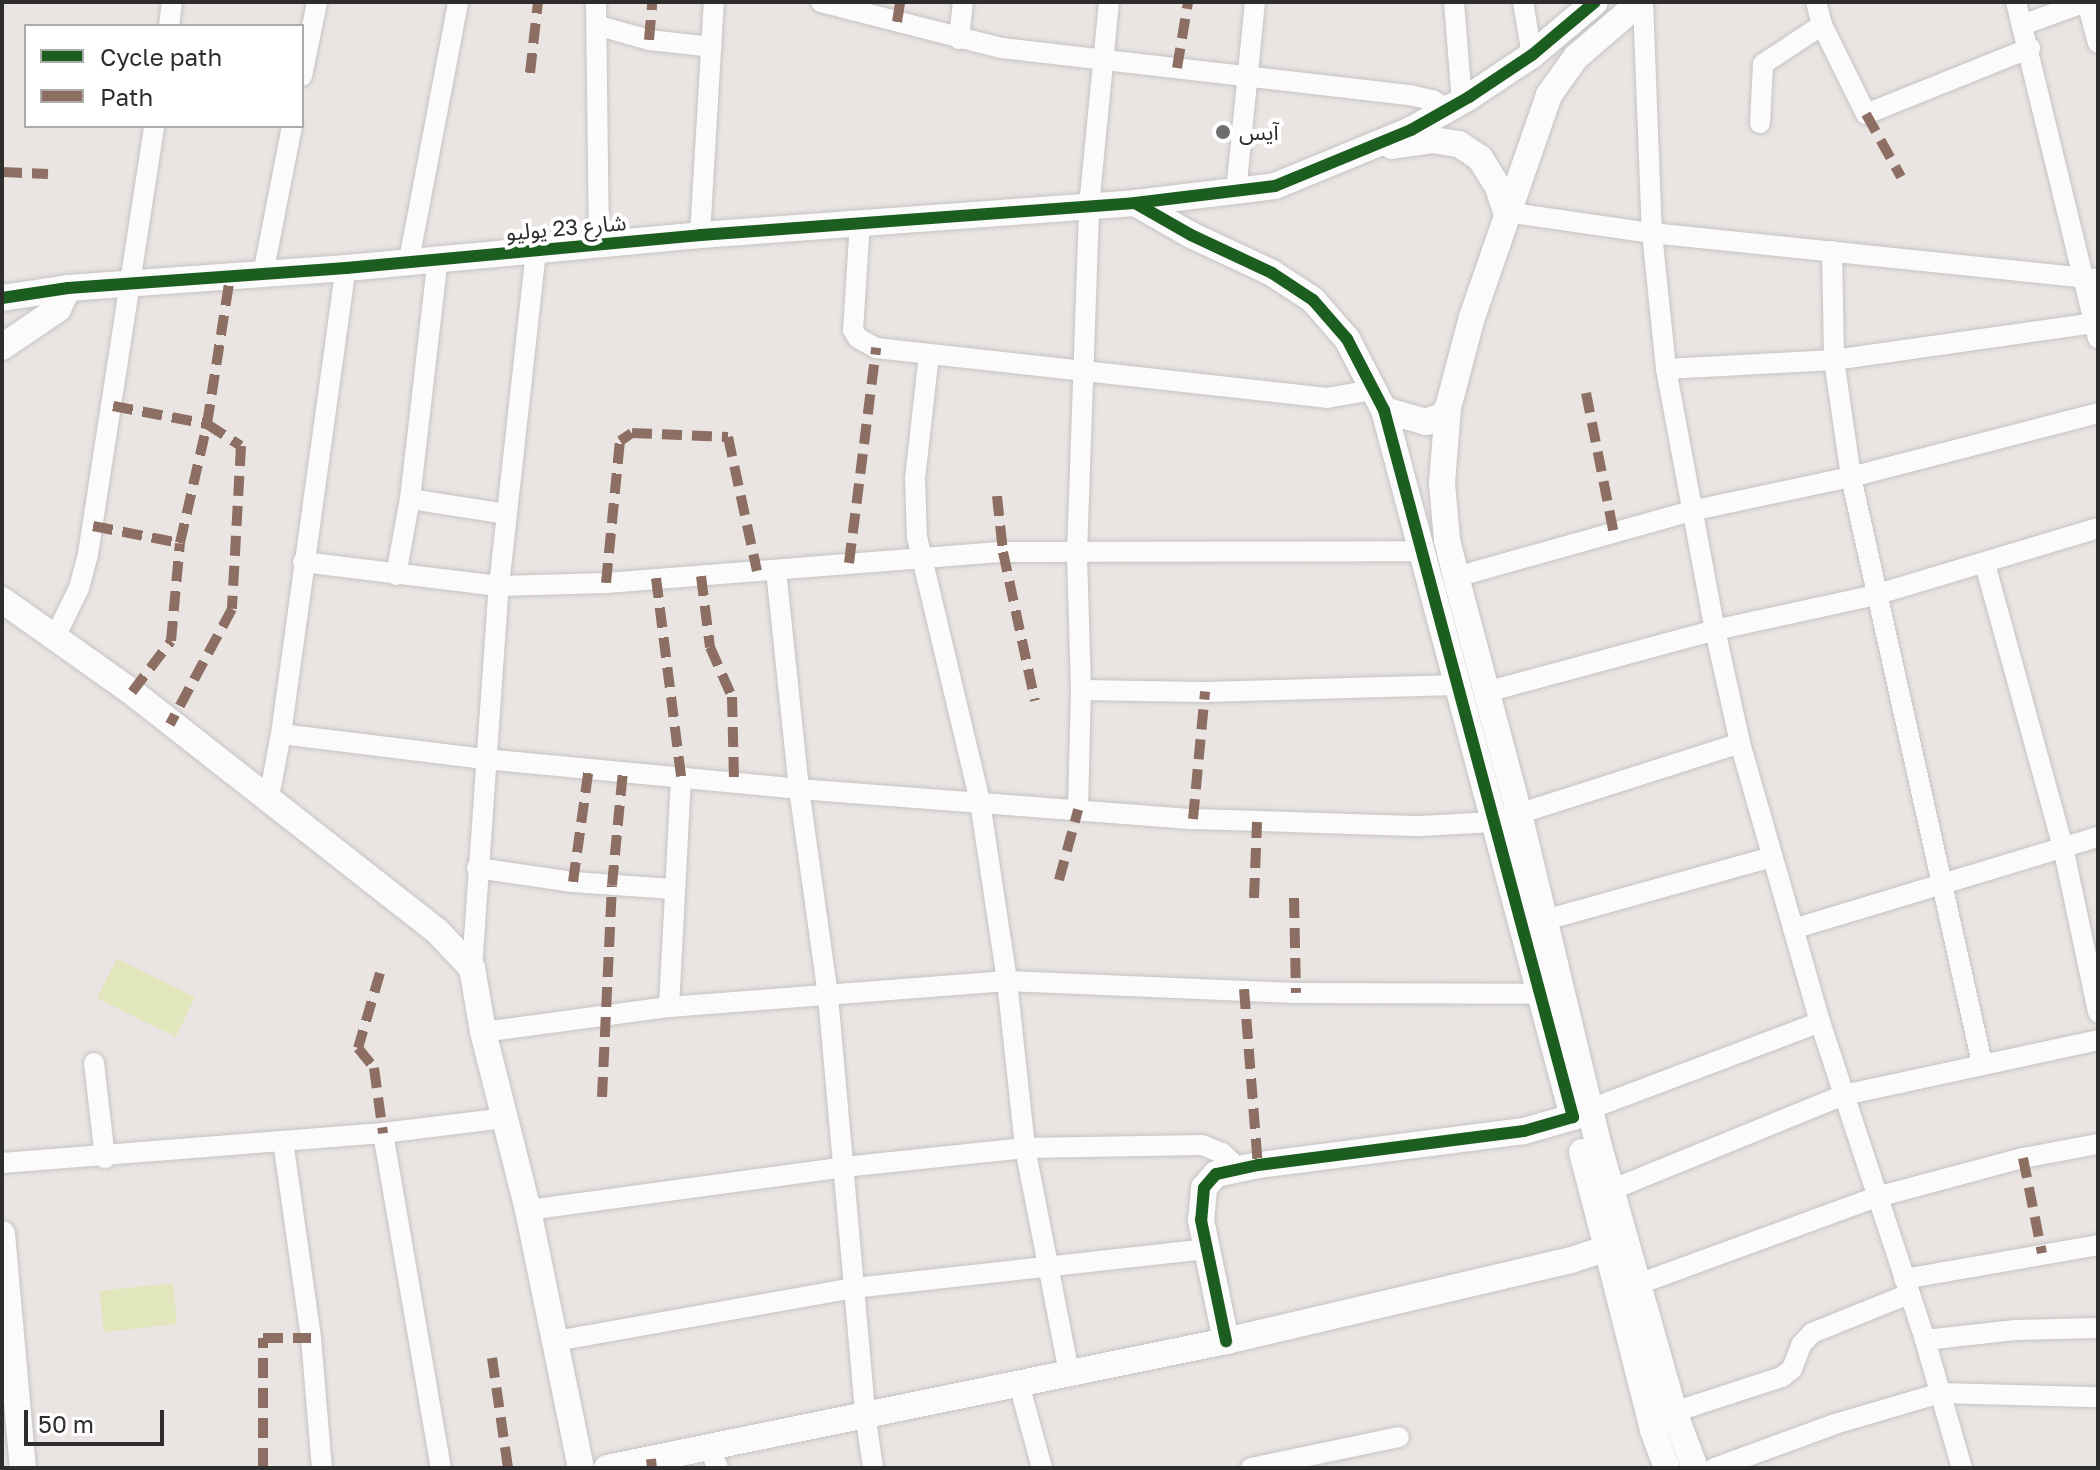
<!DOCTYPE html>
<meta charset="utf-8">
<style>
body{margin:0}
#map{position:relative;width:2100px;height:1470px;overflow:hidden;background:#eae5e3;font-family:"Golos Text","Noto Sans Arabic",sans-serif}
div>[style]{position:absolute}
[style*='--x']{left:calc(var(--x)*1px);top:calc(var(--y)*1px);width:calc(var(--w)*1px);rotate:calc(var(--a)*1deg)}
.pitch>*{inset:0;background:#e1e6bc}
.roads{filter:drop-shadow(0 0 2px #c5c3c3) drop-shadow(0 0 2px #c5c3c3)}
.minor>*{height:20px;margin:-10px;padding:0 10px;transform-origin:10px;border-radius:10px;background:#fcfbfb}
.tertiary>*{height:26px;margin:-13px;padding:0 13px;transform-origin:13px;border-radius:13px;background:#fcfbfb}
.quiet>*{height:10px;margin-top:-5px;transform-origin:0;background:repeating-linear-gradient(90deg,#8d6e63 0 20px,transparent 0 30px)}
.cycleway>*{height:12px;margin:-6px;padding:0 6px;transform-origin:6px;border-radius:6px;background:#1b5e20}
.dots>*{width:22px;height:22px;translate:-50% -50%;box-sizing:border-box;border:4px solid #fff;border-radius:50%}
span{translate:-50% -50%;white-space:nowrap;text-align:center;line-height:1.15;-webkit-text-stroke:8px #fff;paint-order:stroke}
.poi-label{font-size:22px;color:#2d2d2d}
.left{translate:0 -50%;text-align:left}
.street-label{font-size:22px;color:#2d2d2d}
.frame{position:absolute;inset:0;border:4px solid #2d2d2d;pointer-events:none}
.legend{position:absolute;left:24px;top:24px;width:280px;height:104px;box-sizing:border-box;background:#fff;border:2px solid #ababab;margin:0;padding:10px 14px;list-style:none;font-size:24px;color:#2d2d2d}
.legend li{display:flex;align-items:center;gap:16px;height:40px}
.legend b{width:40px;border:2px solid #ababab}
.scale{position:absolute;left:24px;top:1410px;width:140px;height:36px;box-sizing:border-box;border:4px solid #2d2d2d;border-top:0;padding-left:10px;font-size:24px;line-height:28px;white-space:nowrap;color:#2d2d2d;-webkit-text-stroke:6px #fff;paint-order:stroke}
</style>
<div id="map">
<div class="pitch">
<div style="clip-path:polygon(117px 959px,195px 997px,176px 1037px,97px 998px)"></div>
<div style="clip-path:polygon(173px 1283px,177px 1324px,104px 1332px,99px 1291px)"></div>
</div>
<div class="roads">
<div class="minor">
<div style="--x:596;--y:2;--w:242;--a:89.3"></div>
<div style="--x:821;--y:2;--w:187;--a:14.3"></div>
<div style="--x:1002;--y:48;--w:411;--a:6.6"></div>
<div style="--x:1410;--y:95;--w:23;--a:13"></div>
<div style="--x:1432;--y:100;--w:18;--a:29"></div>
<div style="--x:1454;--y:2;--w:99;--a:85.4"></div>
<div style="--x:1523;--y:2;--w:54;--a:80.4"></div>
<div style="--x:1643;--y:2;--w:231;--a:87.8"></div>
<div style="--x:1652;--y:233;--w:137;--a:84.1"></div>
<div style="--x:1666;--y:369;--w:266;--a:79.4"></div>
<div style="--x:1715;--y:630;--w:116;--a:77.5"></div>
<div style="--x:1740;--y:743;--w:290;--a:74"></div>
<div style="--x:1820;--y:1022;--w:335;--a:71.7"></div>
<div style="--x:1925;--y:1340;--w:133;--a:73.9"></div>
<div style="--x:1816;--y:2;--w:24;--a:75"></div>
<div style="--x:1822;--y:25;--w:99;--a:63.7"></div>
<div style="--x:1866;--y:114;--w:177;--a:-21.9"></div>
<div style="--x:2016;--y:2;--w:346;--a:76.3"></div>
<div style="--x:2087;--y:2;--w:42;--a:75"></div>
<div style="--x:596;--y:25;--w:55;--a:15.8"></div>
<div style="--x:649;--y:40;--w:63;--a:6.3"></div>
<div style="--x:2022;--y:25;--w:68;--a:-19.8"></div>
<div style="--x:169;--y:26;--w:24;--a:-83"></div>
<div style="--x:959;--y:39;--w:37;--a:-84"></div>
<div style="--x:302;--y:76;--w:76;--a:-78.5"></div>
<div style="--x:1760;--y:123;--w:59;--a:-87.1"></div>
<div style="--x:1763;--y:64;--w:71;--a:-33.5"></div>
<div style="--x:1236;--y:192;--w:191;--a:-84.3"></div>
<div style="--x:1506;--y:212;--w:148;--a:8.2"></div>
<div style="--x:1652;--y:233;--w:448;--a:5.9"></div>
<div style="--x:860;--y:222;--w:108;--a:93.7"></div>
<div style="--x:853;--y:330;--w:9;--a:58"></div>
<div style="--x:858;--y:338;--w:21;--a:29"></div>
<div style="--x:876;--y:348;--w:454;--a:6.3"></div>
<div style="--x:1327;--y:398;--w:46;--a:-10.1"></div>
<div style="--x:700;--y:235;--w:233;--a:-86.6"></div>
<div style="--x:1832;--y:251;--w:109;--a:88.9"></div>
<div style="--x:1834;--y:360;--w:118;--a:81.7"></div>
<div style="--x:1851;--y:477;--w:600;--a:77.4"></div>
<div style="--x:409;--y:260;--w:263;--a:-79.2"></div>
<div style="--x:263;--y:274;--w:151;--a:-78.9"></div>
<div style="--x:929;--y:354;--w:125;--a:96.4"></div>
<div style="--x:915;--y:478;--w:59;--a:88.1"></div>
<div style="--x:917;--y:537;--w:272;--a:76.6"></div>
<div style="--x:980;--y:802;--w:181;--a:81.4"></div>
<div style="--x:1007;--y:981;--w:168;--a:83.8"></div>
<div style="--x:1025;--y:1148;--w:229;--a:78.9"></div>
<div style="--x:1666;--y:369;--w:168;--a:-3.1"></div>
<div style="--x:1834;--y:360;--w:262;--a:-8.1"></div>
<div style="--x:410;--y:499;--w:98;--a:8.8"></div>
<div style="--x:303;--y:562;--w:197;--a:7"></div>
<div style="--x:499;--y:586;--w:107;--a:-1.6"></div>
<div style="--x:606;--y:583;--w:398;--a:-4.5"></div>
<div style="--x:1003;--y:552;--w:420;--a:-0.1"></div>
<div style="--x:1985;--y:564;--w:294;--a:74.6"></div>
<div style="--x:2063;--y:847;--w:169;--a:78"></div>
<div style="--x:776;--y:570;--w:220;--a:84"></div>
<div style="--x:799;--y:789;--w:209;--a:82"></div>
<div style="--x:828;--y:996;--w:419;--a:84.9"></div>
<div style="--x:865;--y:1413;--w:56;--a:81.7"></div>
<div style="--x:396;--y:575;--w:77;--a:-79.6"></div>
<div style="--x:410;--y:499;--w:243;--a:-83.4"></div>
<div style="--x:1456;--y:577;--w:244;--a:-15.7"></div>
<div style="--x:1691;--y:511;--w:164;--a:-12"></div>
<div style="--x:1851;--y:477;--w:255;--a:-14.5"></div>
<div style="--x:56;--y:635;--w:52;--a:-63.9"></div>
<div style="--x:79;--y:588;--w:35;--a:-75"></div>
<div style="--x:88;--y:554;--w:433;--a:-81.2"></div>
<div style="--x:1081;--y:690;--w:124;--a:0.9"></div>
<div style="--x:1205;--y:692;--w:252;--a:-1.6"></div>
<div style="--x:1486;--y:692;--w:237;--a:-15.1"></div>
<div style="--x:1715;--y:630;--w:164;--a:-12.3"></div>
<div style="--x:1875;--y:595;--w:233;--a:-16.7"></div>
<div style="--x:281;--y:734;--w:205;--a:7"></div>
<div style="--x:484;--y:759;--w:316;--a:5.4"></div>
<div style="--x:799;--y:789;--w:395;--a:4.4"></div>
<div style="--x:1193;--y:819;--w:227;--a:1.8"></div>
<div style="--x:1420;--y:826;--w:73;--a:-3.1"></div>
<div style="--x:1493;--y:822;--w:259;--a:-17.7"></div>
<div style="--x:268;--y:802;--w:69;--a:-79.2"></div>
<div style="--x:281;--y:734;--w:471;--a:-82.1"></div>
<div style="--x:1078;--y:810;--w:120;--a:-88.6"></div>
<div style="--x:1081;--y:690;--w:136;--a:-91.7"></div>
<div style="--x:1077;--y:554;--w:348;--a:-88"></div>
<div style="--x:1089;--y:206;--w:205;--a:-84.4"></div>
<div style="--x:477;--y:868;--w:97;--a:8.3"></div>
<div style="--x:573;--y:882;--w:100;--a:4"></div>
<div style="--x:1545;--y:920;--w:236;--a:-15.5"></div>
<div style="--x:1793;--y:929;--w:319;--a:-16.8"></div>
<div style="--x:472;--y:968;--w:383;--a:-86"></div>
<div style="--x:499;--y:586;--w:338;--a:-83.7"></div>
<div style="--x:669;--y:1007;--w:231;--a:-87"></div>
<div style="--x:483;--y:1032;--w:188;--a:-7.7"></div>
<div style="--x:669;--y:1007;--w:339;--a:-4.4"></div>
<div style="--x:1007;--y:981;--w:289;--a:2.4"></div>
<div style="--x:1296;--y:993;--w:244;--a:0.2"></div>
<div style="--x:94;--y:1063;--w:96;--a:83.4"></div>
<div style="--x:1590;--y:1109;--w:246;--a:-20.7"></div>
<div style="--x:383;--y:1133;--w:340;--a:80.2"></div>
<div style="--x:283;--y:1141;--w:199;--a:81.9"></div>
<div style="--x:311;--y:1338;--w:130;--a:85.2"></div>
<div style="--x:2;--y:1163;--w:382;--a:-4.5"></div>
<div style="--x:383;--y:1133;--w:124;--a:-7"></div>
<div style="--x:1611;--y:1190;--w:252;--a:-22.2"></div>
<div style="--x:1844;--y:1095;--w:260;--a:-12.2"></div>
<div style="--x:528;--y:1210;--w:319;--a:-7.7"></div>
<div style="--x:844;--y:1167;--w:182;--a:-6"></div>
<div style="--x:1025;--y:1148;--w:177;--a:-1"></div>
<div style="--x:1202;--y:1145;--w:22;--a:22"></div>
<div style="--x:1222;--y:1153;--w:22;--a:43"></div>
<div style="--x:1904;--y:1279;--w:197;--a:-9.9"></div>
<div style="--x:1625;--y:1289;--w:268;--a:-20.1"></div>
<div style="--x:1877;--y:1197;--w:151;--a:-15"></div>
<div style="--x:2023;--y:1158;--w:76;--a:-10.6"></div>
<div style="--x:1925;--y:1340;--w:91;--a:-6.3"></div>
<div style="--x:2015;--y:1330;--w:83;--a:-1.4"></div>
<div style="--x:556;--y:1341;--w:303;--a:-10.1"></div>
<div style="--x:854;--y:1288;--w:353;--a:-6.3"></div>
<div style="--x:1019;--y:1384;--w:87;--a:74.7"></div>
<div style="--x:1674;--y:1412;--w:114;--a:-18"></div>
<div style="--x:1782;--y:1377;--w:13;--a:-39"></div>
<div style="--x:1792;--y:1369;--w:26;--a:-69"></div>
<div style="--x:1801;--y:1345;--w:16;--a:-47"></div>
<div style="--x:1812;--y:1333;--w:105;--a:-21.9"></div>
<div style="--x:707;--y:1445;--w:25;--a:64"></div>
<div style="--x:1251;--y:1468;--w:151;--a:-11.8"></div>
<div style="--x:1715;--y:1468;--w:128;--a:-20.1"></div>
<div style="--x:1835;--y:1424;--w:109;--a:-16.4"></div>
<div style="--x:1940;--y:1393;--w:158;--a:1.5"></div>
</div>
<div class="tertiary">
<div style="--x:1640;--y:2;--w:84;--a:139.3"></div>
<div style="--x:1576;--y:57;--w:47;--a:125.4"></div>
<div style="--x:1549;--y:95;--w:235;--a:109.1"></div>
<div style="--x:1472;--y:317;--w:94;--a:104.8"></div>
<div style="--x:1448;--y:408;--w:75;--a:94.6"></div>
<div style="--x:1442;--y:483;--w:57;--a:85"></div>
<div style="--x:1447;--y:540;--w:38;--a:76"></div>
<div style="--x:1456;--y:577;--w:245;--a:75.1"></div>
<div style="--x:1519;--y:814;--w:338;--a:76.5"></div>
<div style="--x:1598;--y:1143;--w:280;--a:74.2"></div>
<div style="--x:1674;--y:1412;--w:60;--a:69.4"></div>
<div style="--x:1392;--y:146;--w:41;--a:-8.3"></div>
<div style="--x:1433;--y:140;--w:26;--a:9"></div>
<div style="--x:1459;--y:144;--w:25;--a:34"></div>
<div style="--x:1480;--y:158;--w:34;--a:58"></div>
<div style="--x:1498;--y:187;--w:26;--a:72"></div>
<div style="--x:1135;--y:203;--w:64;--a:29.7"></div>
<div style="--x:1191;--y:235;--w:89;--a:25.1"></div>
<div style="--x:1272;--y:273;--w:49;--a:33.4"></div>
<div style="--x:1313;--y:300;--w:52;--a:48.9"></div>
<div style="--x:1347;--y:339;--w:80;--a:62.5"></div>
<div style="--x:1384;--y:410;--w:732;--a:75.03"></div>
<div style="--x:1573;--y:1117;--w:51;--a:164.1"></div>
<div style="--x:1524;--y:1131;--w:268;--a:172.7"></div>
<div style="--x:1258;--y:1165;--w:43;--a:167.9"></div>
<div style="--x:1216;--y:1174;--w:18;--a:131"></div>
<div style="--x:1204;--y:1188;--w:32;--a:95"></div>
<div style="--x:1201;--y:1220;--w:124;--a:78.3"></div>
<div style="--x:2;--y:298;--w:67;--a:-8.6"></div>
<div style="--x:68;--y:288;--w:279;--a:-4.1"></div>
<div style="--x:346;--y:268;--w:356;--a:-5.3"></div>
<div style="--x:700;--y:235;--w:436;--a:-4.2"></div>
<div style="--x:1135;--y:203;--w:141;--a:-6.9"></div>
<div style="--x:1275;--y:186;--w:147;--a:-22.4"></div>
<div style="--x:1411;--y:130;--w:67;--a:-29.6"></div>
<div style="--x:1469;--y:97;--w:76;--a:-33.7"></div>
<div style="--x:1532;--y:55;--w:82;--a:-40.1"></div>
<div style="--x:2;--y:347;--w:68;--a:-34.2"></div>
<div style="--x:58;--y:309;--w:23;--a:-65"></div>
<div style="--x:1384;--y:410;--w:44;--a:15.9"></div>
<div style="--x:1426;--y:422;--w:17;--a:-21"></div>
<div style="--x:1442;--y:416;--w:10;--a:-53"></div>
<div style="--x:2;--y:600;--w:159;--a:35.3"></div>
<div style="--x:132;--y:692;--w:387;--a:38.1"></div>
<div style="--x:437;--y:931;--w:51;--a:46.6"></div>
<div style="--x:472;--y:968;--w:65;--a:80.2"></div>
<div style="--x:483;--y:1032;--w:184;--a:75.8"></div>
<div style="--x:528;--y:1210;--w:263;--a:78.4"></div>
<div style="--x:1582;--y:1152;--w:99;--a:75.4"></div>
<div style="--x:2;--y:1234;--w:235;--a:84.9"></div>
<div style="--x:607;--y:1468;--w:632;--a:-11.59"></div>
<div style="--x:1226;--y:1341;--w:354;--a:-13.2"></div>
<div style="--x:1571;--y:1260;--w:38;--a:-18"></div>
<div style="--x:1607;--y:1248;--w:188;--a:75.8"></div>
<div style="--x:1653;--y:1430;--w:40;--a:69.8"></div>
</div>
</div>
<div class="quiet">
<div style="--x:897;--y:22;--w:20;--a:-81"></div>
<div style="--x:649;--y:40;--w:38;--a:-85"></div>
<div style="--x:1177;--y:68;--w:67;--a:-80.5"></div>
<div style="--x:530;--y:73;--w:71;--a:-83.6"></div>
<div style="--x:1866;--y:114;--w:72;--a:60.9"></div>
<div style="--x:2;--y:172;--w:46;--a:2.5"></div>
<div style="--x:1586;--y:393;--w:144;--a:78.8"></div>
<div style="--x:113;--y:406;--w:96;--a:10.8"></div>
<div style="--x:207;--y:424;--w:40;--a:32.9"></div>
<div style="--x:241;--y:446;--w:163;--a:93.2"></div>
<div style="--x:232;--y:609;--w:131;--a:118.3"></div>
<div style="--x:997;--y:496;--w:56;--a:83.9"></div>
<div style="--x:1003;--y:552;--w:152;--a:77.9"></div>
<div style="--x:93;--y:526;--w:89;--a:11.1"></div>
<div style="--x:849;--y:563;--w:217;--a:-82.8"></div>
<div style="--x:701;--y:576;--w:72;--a:82.8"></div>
<div style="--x:710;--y:647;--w:55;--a:66.3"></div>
<div style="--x:732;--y:697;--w:84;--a:88.6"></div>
<div style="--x:656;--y:578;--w:200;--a:82.8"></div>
<div style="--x:606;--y:583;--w:143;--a:-84.4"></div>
<div style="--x:620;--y:441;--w:14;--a:-34"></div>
<div style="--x:632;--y:433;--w:96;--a:2.4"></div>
<div style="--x:728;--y:437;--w:137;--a:77.8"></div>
<div style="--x:132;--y:692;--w:64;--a:-52.6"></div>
<div style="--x:171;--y:641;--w:98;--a:-84.8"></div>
<div style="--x:180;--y:543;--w:122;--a:-77.2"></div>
<div style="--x:207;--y:424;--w:149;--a:-81.1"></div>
<div style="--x:1193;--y:819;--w:128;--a:-84.6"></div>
<div style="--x:1059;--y:880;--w:73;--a:-74.8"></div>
<div style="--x:573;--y:882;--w:116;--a:-82.1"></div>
<div style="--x:1254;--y:898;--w:76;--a:-87.7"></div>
<div style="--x:1294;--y:898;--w:95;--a:88.8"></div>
<div style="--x:380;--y:973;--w:78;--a:106.3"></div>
<div style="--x:358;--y:1048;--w:26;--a:51"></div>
<div style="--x:374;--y:1068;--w:66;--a:82.1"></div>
<div style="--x:1244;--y:989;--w:177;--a:85.5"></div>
<div style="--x:602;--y:1097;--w:212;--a:-87.3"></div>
<div style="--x:612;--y:885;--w:115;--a:-84.5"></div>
<div style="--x:2023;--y:1158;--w:97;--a:78.7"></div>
<div style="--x:492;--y:1358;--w:111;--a:81.7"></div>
<div style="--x:651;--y:1459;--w:9;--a:84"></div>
<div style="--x:263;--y:1468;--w:130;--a:-90"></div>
<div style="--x:263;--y:1338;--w:48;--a:0"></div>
</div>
<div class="cycleway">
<div style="--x:1135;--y:203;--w:64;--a:29.7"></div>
<div style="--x:1191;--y:235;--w:89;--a:25.1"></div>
<div style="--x:1272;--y:273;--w:49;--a:33.4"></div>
<div style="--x:1313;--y:300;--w:52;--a:48.9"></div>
<div style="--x:1347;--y:339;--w:80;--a:62.5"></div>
<div style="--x:1384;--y:410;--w:732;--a:75.03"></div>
<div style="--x:1573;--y:1117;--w:51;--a:164.1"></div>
<div style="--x:1524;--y:1131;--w:268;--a:172.7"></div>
<div style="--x:1258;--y:1165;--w:43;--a:167.9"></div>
<div style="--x:1216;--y:1174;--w:18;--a:131"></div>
<div style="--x:1204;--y:1188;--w:32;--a:95"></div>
<div style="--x:1201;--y:1220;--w:124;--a:78.3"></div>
<div style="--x:2;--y:298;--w:67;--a:-8.6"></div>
<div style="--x:68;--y:288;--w:279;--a:-4.1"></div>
<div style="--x:346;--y:268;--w:356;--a:-5.3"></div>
<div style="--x:700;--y:235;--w:436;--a:-4.2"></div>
<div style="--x:1135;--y:203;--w:141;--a:-6.9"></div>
<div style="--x:1275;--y:186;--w:147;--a:-22.4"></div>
<div style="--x:1411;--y:130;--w:67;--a:-29.6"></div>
<div style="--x:1469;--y:97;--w:76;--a:-33.7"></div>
<div style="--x:1532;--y:55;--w:82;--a:-40.1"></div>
</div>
<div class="dots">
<div style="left:1223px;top:132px;background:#6f6d6d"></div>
</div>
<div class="poi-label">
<span class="left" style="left:1239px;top:132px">آيس</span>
</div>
<div class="street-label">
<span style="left:566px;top:227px;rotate:-5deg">شارع 23 يوليو</span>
</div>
<div class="frame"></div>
<ul class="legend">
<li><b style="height:10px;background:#1b5e20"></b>Cycle path</li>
<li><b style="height:10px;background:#8d6e63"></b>Path</li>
</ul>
<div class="scale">50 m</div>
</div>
